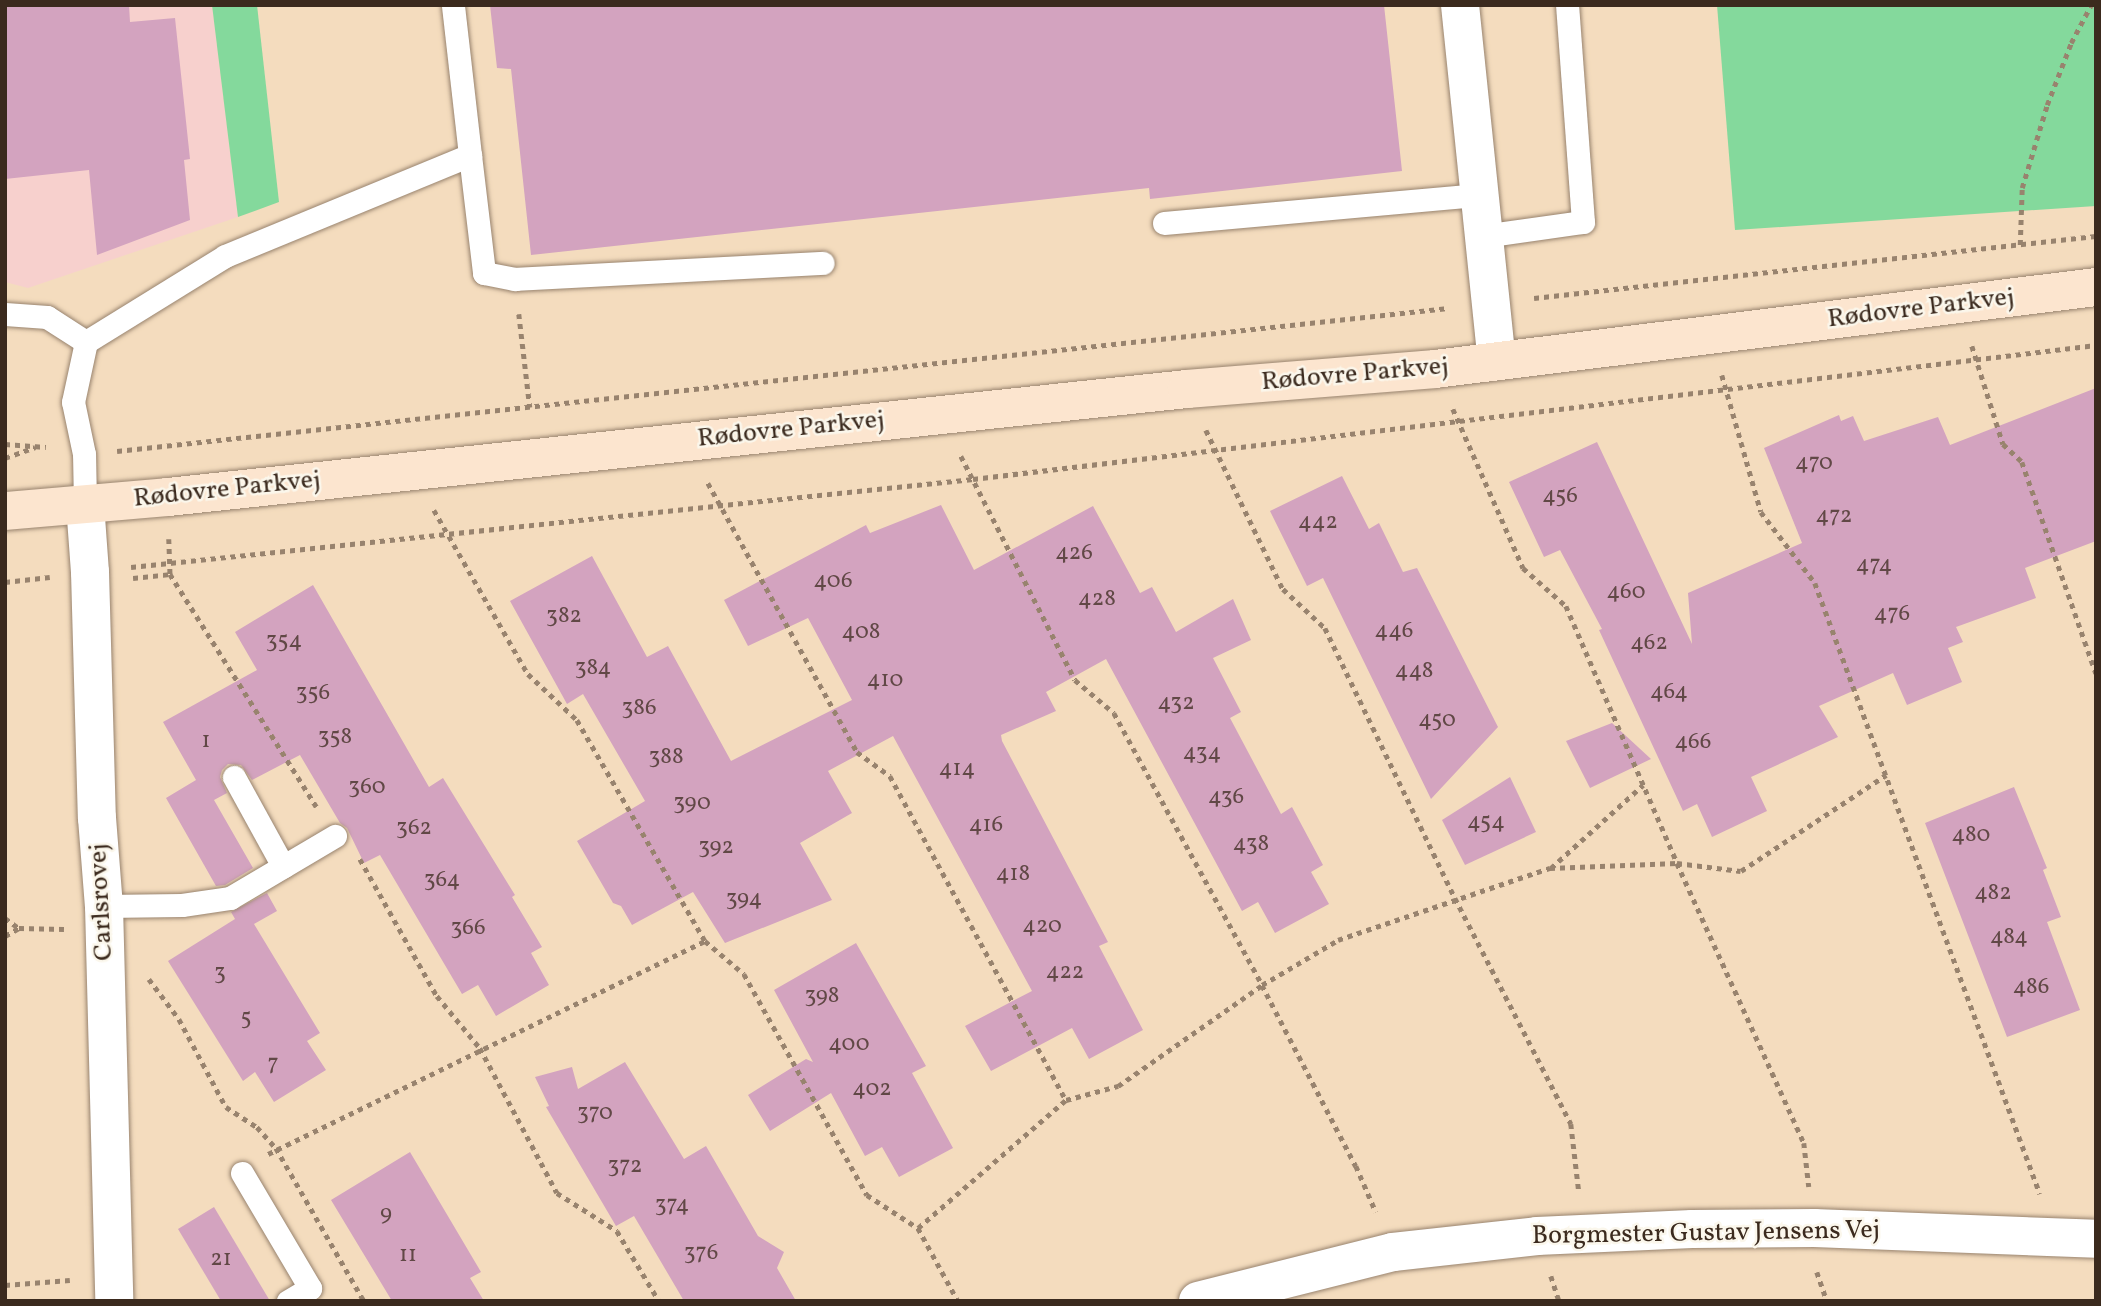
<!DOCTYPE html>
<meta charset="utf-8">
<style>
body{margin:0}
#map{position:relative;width:2101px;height:1306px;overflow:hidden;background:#f4dcbe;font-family:Vollkorn,serif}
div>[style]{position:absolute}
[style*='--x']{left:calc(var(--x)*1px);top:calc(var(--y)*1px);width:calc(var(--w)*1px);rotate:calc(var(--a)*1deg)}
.built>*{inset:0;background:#f7d0cd}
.green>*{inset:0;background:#84d99c}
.building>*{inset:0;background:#d3a3bf}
.path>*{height:4.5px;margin-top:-2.25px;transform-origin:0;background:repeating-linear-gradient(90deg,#98836e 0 5px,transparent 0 10px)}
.roads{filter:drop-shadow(0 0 2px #98836e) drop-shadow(0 0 2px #98836e)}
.lane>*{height:23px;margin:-11.5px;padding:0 11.5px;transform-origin:11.5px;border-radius:11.5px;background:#fff}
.street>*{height:38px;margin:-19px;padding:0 19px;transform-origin:19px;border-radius:19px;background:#fff}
.secondary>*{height:38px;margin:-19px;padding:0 19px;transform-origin:19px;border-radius:19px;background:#fce5cf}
span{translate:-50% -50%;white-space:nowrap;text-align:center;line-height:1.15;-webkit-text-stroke:5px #fbf7ec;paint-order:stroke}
.number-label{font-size:23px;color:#614846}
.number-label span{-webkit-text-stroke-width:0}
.street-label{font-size:26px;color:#3b2a1e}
.frame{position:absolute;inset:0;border:7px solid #3b2a1e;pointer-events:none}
</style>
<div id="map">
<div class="built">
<div style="clip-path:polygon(5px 5px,212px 5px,238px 217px,28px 288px,5px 282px)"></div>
</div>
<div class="green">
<div style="clip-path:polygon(212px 5px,257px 5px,279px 202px,238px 217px)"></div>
<div style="clip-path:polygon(1717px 5px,2096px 5px,2096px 206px,1735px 230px)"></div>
</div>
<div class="building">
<div style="clip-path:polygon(5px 5px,129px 5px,130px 22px,175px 18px,190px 159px,184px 160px,190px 220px,97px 255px,89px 170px,5px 179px)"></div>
<div style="clip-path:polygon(490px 5px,1384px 5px,1402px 171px,1150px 199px,1149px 188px,531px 255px,511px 69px,497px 68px)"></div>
<div style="clip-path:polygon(2096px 388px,2096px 541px,2025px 568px,2036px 598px,1956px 627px,1963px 642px,1948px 648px,1962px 682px,1907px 705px,1893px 673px,1819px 706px,1838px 737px,1751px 777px,1767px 811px,1712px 837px,1697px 804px,1683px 811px,1599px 630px,1602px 629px,1560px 550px,1544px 557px,1509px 482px,1597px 442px,1692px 644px,1688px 593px,1802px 543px,1764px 448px,1839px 415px,1841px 421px,1853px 416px,1864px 441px,1938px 417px,1950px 445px)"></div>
<div style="clip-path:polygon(1342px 476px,1369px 529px,1379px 523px,1403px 572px,1417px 568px,1498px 727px,1431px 799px,1323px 578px,1307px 586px,1270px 511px)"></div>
<div style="clip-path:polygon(941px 505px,974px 570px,1093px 506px,1140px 593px,1152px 587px,1176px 632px,1233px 599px,1251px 640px,1213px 658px,1241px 712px,1230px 718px,1281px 814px,1292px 807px,1323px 865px,1311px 872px,1329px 904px,1275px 933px,1258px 902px,1242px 911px,1106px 659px,1046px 692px,1056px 711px,1001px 735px,1002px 741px,1108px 942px,1099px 946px,1143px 1030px,1089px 1059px,1072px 1028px,991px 1071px,965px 1026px,1032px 991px,893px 736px,828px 771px,852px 813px,800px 843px,832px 900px,725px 943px,693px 892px,632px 925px,621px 906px,613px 903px,577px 841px,645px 801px,583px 694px,567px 704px,510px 601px,592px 556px,647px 657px,668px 646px,731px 761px,852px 700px,808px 618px,748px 646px,724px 600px,866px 525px,870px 533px)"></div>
<div style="clip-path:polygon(313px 585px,429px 787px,443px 778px,515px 895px,512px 897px,542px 947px,531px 953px,549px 985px,496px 1016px,478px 985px,462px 994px,380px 855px,364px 863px,347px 828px,340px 823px,300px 755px,252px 780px,241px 765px,228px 764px,222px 770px,220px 777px,227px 793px,214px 800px,253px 868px,225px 885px,216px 886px,166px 798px,196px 780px,163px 722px,257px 670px,235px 632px)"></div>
<div style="clip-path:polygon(1612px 723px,1651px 759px,1590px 788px,1566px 741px)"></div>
<div style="clip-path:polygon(1510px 777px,1536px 832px,1465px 865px,1442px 820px)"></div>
<div style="clip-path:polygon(2014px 787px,2047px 868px,2043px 870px,2061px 917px,2047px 922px,2080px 1010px,2007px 1037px,1925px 823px)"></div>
<div style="clip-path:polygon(267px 893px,277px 911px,254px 924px,320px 1033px,307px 1041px,326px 1070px,274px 1102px,255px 1072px,243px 1081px,168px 961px,235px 919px,231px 912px)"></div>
<div style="clip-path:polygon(856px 943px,926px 1066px,912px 1073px,953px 1148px,899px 1177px,882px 1147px,865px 1156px,831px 1093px,770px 1131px,748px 1095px,806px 1059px,813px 1062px,774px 990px)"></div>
<div style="clip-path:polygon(625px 1062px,684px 1159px,706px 1146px,758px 1236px,784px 1252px,777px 1268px,796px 1301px,684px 1301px,634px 1216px,616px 1226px,546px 1107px,549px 1106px,535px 1077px,572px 1067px,578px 1089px)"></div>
<div style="clip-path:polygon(410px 1152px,481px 1272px,470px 1278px,484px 1301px,392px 1301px,331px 1200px)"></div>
<div style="clip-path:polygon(214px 1207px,270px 1301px,221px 1301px,178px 1229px)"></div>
</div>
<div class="path">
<div style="--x:2020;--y:245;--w:57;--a:-88"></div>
<div style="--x:2022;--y:188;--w:87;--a:-73.2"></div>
<div style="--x:2047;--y:105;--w:66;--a:-68.8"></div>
<div style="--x:2071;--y:43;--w:43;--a:-62.2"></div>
<div style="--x:1534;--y:298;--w:565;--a:-6.3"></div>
<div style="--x:519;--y:314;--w:94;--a:83.3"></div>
<div style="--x:1972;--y:346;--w:103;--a:72.4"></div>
<div style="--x:2003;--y:444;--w:26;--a:43"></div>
<div style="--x:2022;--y:462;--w:224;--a:70.7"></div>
<div style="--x:1722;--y:375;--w:142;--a:74.1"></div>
<div style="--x:1761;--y:512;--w:89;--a:52.7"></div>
<div style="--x:1815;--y:583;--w:651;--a:69.78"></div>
<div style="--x:1453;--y:409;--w:174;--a:66.2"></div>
<div style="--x:1523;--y:568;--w:57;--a:41.5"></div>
<div style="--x:1566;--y:606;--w:280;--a:66.6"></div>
<div style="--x:1677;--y:863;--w:307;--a:65.6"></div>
<div style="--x:1804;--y:1143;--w:44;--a:83.5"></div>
<div style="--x:1206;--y:430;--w:177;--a:64.2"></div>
<div style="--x:1283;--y:589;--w:57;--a:42.9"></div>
<div style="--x:1325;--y:628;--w:300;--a:64.3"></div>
<div style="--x:1455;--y:898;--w:254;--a:62.8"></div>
<div style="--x:1571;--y:1124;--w:68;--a:83.3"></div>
<div style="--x:5;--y:444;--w:41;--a:4.2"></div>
<div style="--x:117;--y:451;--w:1339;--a:-6.13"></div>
<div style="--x:961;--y:456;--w:251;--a:63"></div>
<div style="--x:1075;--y:680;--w:51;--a:40.2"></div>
<div style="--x:1114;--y:713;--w:310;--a:61.4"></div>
<div style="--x:1262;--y:985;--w:204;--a:62.6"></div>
<div style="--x:1356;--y:1166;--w:50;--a:66.5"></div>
<div style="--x:5;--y:458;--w:32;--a:-20"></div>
<div style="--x:708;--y:483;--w:308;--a:61"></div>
<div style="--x:857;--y:752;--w:41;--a:36"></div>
<div style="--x:890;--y:776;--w:369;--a:61.5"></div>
<div style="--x:434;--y:510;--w:189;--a:60.2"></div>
<div style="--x:528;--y:674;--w:67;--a:43.2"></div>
<div style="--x:577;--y:720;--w:255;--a:59.9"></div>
<div style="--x:705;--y:941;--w:51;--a:40.2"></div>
<div style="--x:744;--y:974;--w:253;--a:60.9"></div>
<div style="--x:867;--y:1195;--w:61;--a:32.9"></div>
<div style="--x:918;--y:1228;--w:83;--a:61.3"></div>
<div style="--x:169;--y:539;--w:35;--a:88"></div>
<div style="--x:170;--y:574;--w:275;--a:57.8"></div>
<div style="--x:131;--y:567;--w:847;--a:-5.97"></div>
<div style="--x:973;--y:479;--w:1131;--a:-6.8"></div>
<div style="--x:133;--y:578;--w:37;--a:-6"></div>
<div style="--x:5;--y:582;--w:45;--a:-6.3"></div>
<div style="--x:360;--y:859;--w:157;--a:60.7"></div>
<div style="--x:437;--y:996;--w:67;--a:50.4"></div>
<div style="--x:480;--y:1048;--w:164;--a:62"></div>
<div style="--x:557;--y:1193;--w:71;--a:32.3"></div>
<div style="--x:617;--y:1231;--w:82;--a:59"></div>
<div style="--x:1551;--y:868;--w:124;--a:-42.1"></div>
<div style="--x:5;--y:918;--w:17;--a:36"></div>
<div style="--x:19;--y:928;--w:45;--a:1.3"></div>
<div style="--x:5;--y:936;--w:16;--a:-30"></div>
<div style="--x:149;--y:979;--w:50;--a:53.1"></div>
<div style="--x:179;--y:1019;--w:100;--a:61.9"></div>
<div style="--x:226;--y:1107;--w:37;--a:33"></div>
<div style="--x:257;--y:1127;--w:28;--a:48"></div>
<div style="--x:276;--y:1148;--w:177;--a:60.1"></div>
<div style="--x:268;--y:1154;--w:486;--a:-26"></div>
<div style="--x:918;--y:1228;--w:196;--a:-40.9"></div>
<div style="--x:1066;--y:1100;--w:54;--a:-15.1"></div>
<div style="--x:1118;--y:1086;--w:176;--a:-35"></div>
<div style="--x:1262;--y:985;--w:88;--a:-30.6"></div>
<div style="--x:1338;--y:940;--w:224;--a:-18.8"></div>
<div style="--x:1550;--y:868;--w:127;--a:-2.3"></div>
<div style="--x:1677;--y:863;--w:64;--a:7.1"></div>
<div style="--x:1741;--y:871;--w:174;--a:-33.5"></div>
<div style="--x:1817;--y:1272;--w:31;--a:71"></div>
<div style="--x:1551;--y:1276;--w:26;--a:72"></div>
<div style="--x:5;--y:1285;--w:65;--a:-4.4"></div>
</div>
<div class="roads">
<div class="lane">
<div style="--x:470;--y:155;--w:119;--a:83.2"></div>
<div style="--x:484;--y:273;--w:32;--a:11"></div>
<div style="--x:515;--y:279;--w:308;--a:-3"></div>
<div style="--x:1164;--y:223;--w:316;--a:-5.1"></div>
<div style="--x:1483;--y:236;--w:101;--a:-8"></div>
<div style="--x:1583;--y:222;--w:218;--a:-94.2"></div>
<div style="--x:5;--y:314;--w:42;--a:4.1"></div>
<div style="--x:47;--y:317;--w:46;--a:32.7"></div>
<div style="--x:85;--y:504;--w:50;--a:-91.1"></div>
<div style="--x:84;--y:454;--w:53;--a:-101.9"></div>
<div style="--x:73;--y:402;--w:61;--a:-77.8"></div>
<div style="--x:86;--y:342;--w:163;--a:-31.7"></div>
<div style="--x:225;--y:256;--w:265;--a:-22.4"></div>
<div style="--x:470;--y:155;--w:151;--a:-96.5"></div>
<div style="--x:234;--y:777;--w:102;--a:61.2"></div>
<div style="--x:104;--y:906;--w:78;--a:-0.7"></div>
<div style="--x:182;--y:905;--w:49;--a:-8.3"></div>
<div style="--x:230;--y:898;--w:122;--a:-30.6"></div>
<div style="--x:242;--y:1173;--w:134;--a:59.4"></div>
<div style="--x:310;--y:1288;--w:26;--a:149"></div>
</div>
<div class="street">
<div style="--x:1460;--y:5;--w:358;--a:84.1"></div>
<div style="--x:85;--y:504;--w:68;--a:85.8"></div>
<div style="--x:90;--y:572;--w:246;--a:88.4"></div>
<div style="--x:97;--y:818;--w:88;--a:85.5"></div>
<div style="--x:104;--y:906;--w:395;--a:88.5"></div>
<div style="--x:1198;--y:1301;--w:201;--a:-14.1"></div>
<div style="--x:1393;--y:1252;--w:145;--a:-6.3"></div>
<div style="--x:1537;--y:1236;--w:155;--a:-2.6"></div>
<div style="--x:1692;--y:1229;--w:122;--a:-0.5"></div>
<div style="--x:1814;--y:1228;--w:282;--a:2.2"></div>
</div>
<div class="secondary">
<div style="--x:5;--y:511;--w:164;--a:-4.9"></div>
<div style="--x:168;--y:497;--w:1025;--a:-6.05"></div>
<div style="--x:1187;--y:389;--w:249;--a:-4.6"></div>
<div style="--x:1435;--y:369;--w:666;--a:-7.07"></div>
</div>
</div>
<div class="number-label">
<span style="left:1814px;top:463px">470</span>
<span style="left:1560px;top:496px">456</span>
<span style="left:1834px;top:516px">472</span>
<span style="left:1318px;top:522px">442</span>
<span style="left:1074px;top:553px">426</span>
<span style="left:1874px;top:565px">474</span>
<span style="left:833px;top:581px">406</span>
<span style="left:1626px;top:592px">460</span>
<span style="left:1097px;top:599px">428</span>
<span style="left:1892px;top:614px">476</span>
<span style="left:564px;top:616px">382</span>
<span style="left:1394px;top:631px">446</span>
<span style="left:861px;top:632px">408</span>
<span style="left:284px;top:641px">354</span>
<span style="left:1649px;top:643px">462</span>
<span style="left:593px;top:668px">384</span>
<span style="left:1414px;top:671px">448</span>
<span style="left:885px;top:680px">410</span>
<span style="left:1669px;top:692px">464</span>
<span style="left:313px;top:693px">356</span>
<span style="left:1176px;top:703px">432</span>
<span style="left:639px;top:708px">386</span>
<span style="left:1437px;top:720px">450</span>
<span style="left:335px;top:737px">358</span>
<span style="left:206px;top:741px">1</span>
<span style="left:1693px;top:742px">466</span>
<span style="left:1202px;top:753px">434</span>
<span style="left:666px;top:757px">388</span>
<span style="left:957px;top:769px">414</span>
<span style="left:367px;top:787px">360</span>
<span style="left:1226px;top:797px">436</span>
<span style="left:692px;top:803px">390</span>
<span style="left:1486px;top:822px">454</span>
<span style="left:986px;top:825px">416</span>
<span style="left:414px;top:828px">362</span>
<span style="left:1971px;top:835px">480</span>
<span style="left:1251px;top:844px">438</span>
<span style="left:716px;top:847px">392</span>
<span style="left:1013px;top:874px">418</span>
<span style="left:442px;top:880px">364</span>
<span style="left:1993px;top:893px">482</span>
<span style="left:744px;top:899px">394</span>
<span style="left:1042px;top:926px">420</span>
<span style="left:468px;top:928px">366</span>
<span style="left:2009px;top:937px">484</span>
<span style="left:1065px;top:972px">422</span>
<span style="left:220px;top:973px">3</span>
<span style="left:2031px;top:987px">486</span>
<span style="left:822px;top:996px">398</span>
<span style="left:246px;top:1018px">5</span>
<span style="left:849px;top:1044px">400</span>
<span style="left:273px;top:1064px">7</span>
<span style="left:872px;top:1089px">402</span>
<span style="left:595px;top:1113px">370</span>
<span style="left:625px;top:1166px">372</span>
<span style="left:672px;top:1205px">374</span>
<span style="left:386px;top:1214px">9</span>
<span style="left:701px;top:1253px">376</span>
<span style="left:408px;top:1255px">11</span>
<span style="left:221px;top:1259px">21</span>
</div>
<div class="street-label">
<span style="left:1921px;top:309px;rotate:-7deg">Rødovre Parkvej</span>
<span style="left:1355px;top:375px;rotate:-5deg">Rødovre Parkvej</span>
<span style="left:791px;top:430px;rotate:-6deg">Rødovre Parkvej</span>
<span style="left:227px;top:490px;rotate:-6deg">Rødovre Parkvej</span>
<span style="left:102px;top:902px;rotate:-93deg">Carlsrovej</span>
<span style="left:1706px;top:1234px;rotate:-1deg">Borgmester Gustav Jensens Vej</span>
</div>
<div class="frame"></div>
</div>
